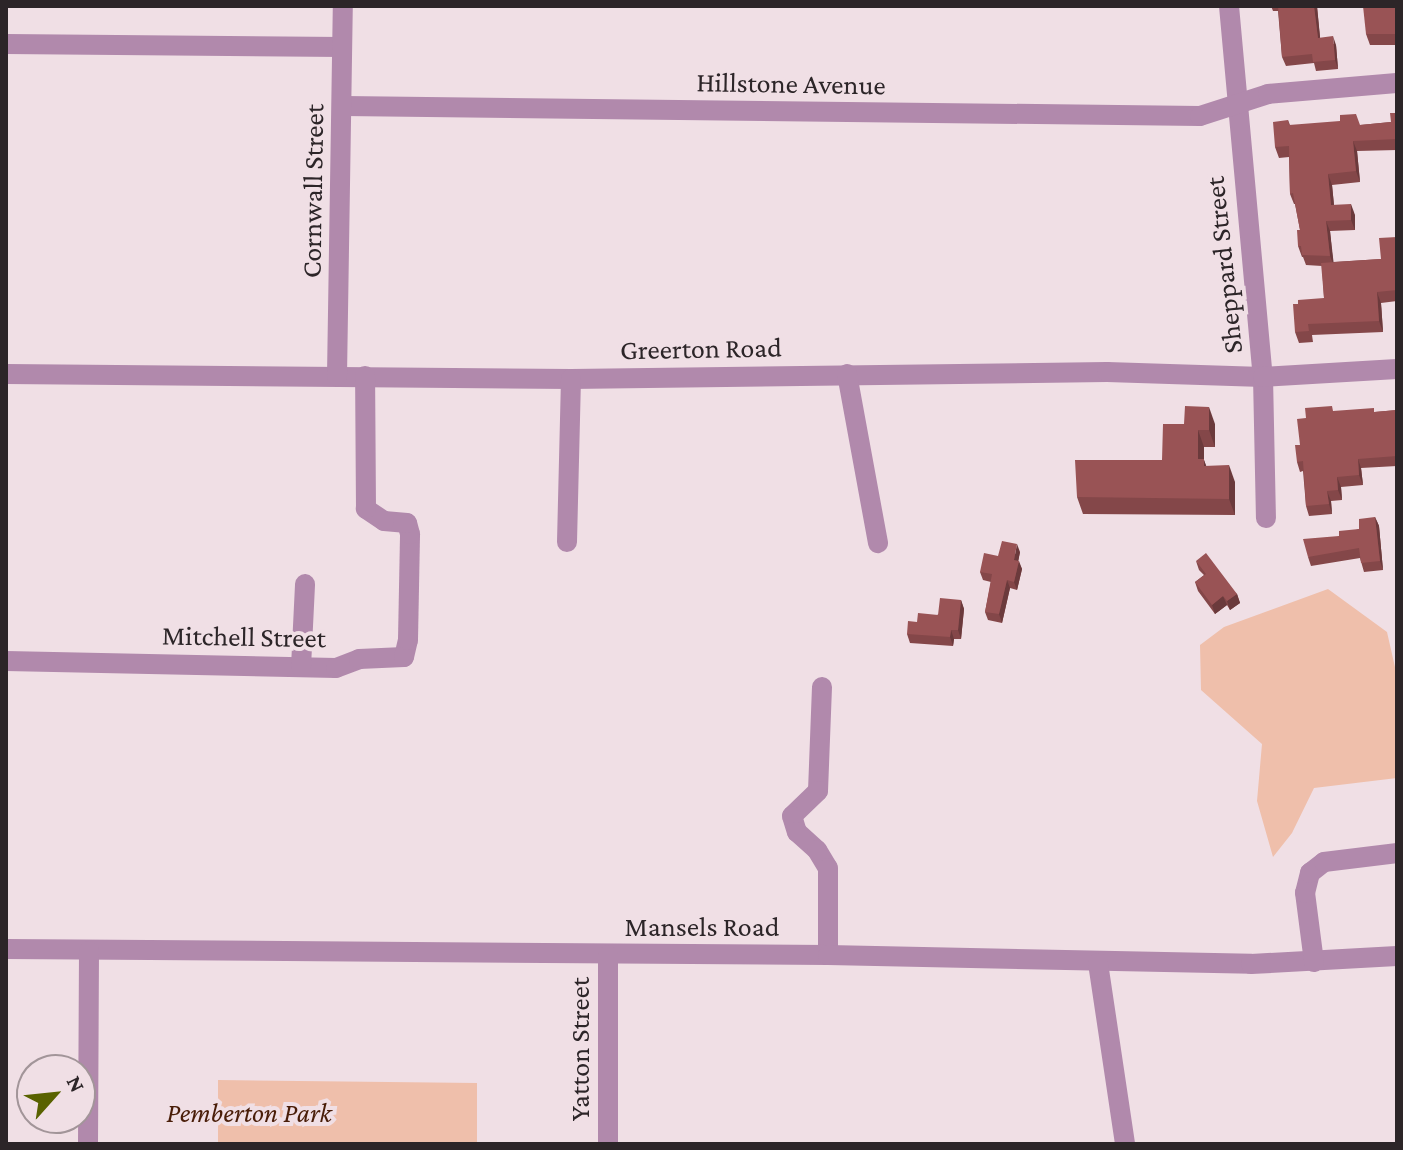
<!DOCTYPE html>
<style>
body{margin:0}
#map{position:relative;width:1403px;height:1150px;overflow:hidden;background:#f0dfe5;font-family:"Crimson Pro",serif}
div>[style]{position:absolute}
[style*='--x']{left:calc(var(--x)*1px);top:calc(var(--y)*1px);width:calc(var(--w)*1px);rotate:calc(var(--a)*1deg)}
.green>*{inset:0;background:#efbfab}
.minor>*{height:20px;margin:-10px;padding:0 10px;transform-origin:10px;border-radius:10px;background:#b189ac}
.wall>*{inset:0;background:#844749}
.shaded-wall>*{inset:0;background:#6b3a3c}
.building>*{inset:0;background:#995355}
span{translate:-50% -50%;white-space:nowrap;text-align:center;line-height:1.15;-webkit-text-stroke:8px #f0dfe5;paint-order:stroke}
.street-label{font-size:28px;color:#2c2528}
.park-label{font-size:28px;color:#491d08;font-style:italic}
.frame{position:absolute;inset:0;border:8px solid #2c2528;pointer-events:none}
.north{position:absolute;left:16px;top:1054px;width:80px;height:80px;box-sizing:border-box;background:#f0dfe5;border:2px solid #a29599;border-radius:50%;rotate:63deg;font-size:22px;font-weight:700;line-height:32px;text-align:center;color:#2c2528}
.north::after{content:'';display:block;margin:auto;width:28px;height:36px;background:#596200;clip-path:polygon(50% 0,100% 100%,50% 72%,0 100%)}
</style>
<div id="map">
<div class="green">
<div style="clip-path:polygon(1328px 589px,1387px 632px,1397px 676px,1397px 778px,1314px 788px,1292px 833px,1273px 857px,1257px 801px,1262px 744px,1201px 690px,1200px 645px,1224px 627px)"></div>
<div style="clip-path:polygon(218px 1080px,477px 1083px,477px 1144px,218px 1144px)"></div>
</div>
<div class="minor">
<div style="--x:1229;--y:6;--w:373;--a:84.8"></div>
<div style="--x:1263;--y:377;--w:141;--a:88.8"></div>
<div style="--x:6;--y:44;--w:336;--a:0.5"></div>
<div style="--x:344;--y:106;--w:856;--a:0.67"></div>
<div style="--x:1200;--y:116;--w:71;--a:-17.9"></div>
<div style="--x:1268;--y:94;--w:129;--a:-4.9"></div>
<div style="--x:6;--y:374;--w:565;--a:0.51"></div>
<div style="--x:571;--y:379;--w:536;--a:-0.75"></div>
<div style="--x:1107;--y:372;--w:156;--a:1.8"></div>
<div style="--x:1263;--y:377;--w:134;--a:-3.4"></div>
<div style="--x:847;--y:374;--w:172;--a:79.6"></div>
<div style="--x:337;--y:376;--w:370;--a:-89.1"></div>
<div style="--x:567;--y:542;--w:163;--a:-88.6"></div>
<div style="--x:6;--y:661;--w:330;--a:1.2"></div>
<div style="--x:336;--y:668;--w:25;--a:-21"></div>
<div style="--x:359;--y:659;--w:45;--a:-2.5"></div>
<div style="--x:404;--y:657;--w:17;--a:-77"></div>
<div style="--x:408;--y:640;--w:106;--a:-88.9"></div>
<div style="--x:410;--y:534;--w:11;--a:-105"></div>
<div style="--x:407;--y:523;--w:23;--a:-175"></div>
<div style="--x:384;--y:521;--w:22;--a:-146"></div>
<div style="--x:366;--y:509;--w:133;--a:-90.4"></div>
<div style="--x:301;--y:667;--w:83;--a:-87.2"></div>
<div style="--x:822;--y:687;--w:104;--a:92.2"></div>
<div style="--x:818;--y:791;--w:36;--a:136"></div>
<div style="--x:792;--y:816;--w:17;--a:73"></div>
<div style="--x:797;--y:832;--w:27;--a:42"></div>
<div style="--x:817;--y:850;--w:21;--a:59"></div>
<div style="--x:828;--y:868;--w:87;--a:90"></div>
<div style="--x:6;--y:949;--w:822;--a:0.42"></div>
<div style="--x:828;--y:955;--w:423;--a:1.2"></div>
<div style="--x:1251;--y:964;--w:146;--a:-3.1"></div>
<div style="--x:1314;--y:962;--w:70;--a:-97.4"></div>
<div style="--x:1305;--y:893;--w:21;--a:-76"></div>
<div style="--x:1310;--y:873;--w:18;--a:-38"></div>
<div style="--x:1324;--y:862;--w:74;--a:-7"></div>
<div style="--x:1098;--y:963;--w:183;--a:81.5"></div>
<div style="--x:88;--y:1144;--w:193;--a:-89.7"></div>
<div style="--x:608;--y:1144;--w:189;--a:-90"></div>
</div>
<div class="wall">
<div style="clip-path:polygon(1271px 6px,1330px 6px,1317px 7px,1320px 38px,1336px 45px,1338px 69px,1316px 71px,1314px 63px,1286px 66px,1282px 57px,1278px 11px,1273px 11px)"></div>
<div style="clip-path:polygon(1397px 6px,1397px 45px,1370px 45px,1366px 34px)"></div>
<div style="clip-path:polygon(1397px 113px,1397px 150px,1357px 151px,1360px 182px,1332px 185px,1334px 205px,1355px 215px,1355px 230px,1330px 231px,1333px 262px,1381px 259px,1397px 237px,1397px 301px,1381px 303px,1383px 332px,1312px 335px,1313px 342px,1299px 343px,1295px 332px,1324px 298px,1322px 266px,1306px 265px,1303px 257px,1302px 257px,1298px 246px,1300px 230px,1295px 204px,1294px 204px,1290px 194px,1289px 157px,1279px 158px,1275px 147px,1288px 120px,1290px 125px,1360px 125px,1391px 122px)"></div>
<div style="clip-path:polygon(1397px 410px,1397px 466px,1361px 468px,1363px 485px,1341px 487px,1342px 500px,1331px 501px,1332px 514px,1309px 516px,1306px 506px,1303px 471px,1300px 472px,1297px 462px,1306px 418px,1334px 411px,1375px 412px)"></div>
<div style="clip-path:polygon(1184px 424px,1215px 424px,1215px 447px,1204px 447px,1204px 460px,1206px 466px,1235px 482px,1235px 515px,1083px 514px,1077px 497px,1162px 460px)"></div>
<div style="clip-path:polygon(1375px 517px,1379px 526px,1383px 570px,1364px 572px,1360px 558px,1311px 566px,1308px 557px,1339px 536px,1359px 529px)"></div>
<div style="clip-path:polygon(1020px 552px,1018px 561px,1022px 569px,1017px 590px,1010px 588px,1002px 623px,988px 620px,985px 612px,991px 582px,983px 580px,980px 572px)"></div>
<div style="clip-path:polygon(1196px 561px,1237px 594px,1240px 603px,1230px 610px,1227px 605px,1215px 614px,1198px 591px,1195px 582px,1204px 575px,1199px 570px)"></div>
<div style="clip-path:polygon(961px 600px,964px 609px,961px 639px,954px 639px,953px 646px,910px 643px,907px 634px)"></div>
</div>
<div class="shaded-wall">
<div style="clip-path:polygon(1314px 6px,1317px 6px,1321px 47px,1318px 38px)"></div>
<div style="clip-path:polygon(1333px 36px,1336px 45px,1338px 69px,1335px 60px)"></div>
<div style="clip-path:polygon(1353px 141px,1357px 151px,1360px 182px,1356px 171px)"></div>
<div style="clip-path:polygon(1328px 174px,1332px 185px,1335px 216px,1331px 205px)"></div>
<div style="clip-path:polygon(1351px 204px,1355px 215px,1355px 230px,1351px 220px)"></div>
<div style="clip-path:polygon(1326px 221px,1330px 231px,1334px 266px,1330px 256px)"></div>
<div style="clip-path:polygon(1377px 292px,1381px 303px,1383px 332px,1379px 321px)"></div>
<div style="clip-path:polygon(1209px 407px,1215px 424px,1215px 447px,1209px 430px)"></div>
<div style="clip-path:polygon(1198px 430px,1204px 447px,1204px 460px,1210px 476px,1198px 459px)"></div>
<div style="clip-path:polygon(1358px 459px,1361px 468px,1363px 485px,1359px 475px)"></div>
<div style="clip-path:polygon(1229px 465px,1235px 482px,1235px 515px,1229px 499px)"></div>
<div style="clip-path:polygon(1337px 477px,1341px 487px,1342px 500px,1338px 490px)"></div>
<div style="clip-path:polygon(1327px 491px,1331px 501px,1332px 514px,1329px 504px)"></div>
<div style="clip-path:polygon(1375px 517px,1379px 526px,1383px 570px,1380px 561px)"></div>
<div style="clip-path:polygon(1017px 544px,1020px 552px,1017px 568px,1014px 560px)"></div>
<div style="clip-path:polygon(1019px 561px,1022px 569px,1017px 590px,1014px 582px)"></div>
<div style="clip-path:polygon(1007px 580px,1010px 588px,1002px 623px,999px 614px)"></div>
<div style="clip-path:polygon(1237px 594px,1240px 603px,1230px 610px,1227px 601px)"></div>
<div style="clip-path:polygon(1223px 596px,1227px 605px,1215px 614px,1212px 605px)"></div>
<div style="clip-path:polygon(961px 600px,964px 609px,961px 639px,958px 630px)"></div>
<div style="clip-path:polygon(951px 630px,954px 639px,953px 646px,950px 637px)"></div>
</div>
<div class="building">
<div style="clip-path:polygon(1278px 6px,1314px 6px,1318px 38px,1333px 36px,1335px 60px,1313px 62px,1312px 54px,1282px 57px)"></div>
<div style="clip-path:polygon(1363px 6px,1397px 6px,1397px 34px,1366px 34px)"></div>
<div style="clip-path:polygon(1390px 113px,1397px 113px,1397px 139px,1353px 141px,1356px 171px,1328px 174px,1331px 205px,1351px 204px,1351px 220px,1326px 221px,1330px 256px,1302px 255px,1301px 246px,1298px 246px,1297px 230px,1300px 230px,1293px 193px,1290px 194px,1289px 146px,1275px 147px,1273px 122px,1288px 120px,1289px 125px,1340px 121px,1340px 115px,1356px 114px,1360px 125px,1391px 122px)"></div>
<div style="clip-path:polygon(1397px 237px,1397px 290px,1377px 292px,1379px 321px,1308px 324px,1309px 331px,1295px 332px,1293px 304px,1298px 304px,1298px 300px,1324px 298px,1321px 263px,1381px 259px,1379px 238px)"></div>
<div style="clip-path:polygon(1185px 406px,1209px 407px,1209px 430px,1198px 430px,1198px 459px,1204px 459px,1204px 466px,1229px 465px,1229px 499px,1077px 497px,1075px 460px,1162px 460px,1163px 424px,1184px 424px)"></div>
<div style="clip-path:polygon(1332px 406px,1333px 411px,1374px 408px,1374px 412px,1397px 410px,1397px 456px,1358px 459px,1359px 475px,1337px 477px,1338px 490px,1327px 491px,1329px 504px,1306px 506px,1303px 461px,1297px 462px,1295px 445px,1300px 445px,1297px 419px,1306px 418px,1305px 408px)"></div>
<div style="clip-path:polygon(1375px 517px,1380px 561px,1361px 563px,1359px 548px,1308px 557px,1303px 539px,1339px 536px,1339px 531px,1359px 529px,1359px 519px)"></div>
<div style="clip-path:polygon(1002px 541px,1017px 544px,1014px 560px,1019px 561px,1014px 582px,1007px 580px,999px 614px,985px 612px,992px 574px,980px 572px,984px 553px,998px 556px)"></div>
<div style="clip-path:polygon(1206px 553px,1237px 594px,1227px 601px,1223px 596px,1212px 605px,1195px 582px,1206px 574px,1196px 561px)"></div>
<div style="clip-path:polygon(940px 598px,961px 600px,958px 630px,951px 630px,950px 637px,907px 634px,908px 621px,917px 622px,918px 613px,938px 615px)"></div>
</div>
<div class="street-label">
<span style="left:791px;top:84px;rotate:1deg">Hillstone Avenue</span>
<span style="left:313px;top:191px;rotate:-89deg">Cornwall Street</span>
<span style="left:1224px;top:265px;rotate:-96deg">Sheppard Street</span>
<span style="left:701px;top:349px;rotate:-1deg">Greerton Road</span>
<span style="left:244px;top:637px;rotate:1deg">Mitchell Street</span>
<span style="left:702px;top:927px">Mansels Road</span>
<span style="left:580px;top:1049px;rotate:-90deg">Yatton Street</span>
</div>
<div class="park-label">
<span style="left:249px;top:1113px">Pemberton Park</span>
</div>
<div class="frame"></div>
<div class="north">N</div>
</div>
